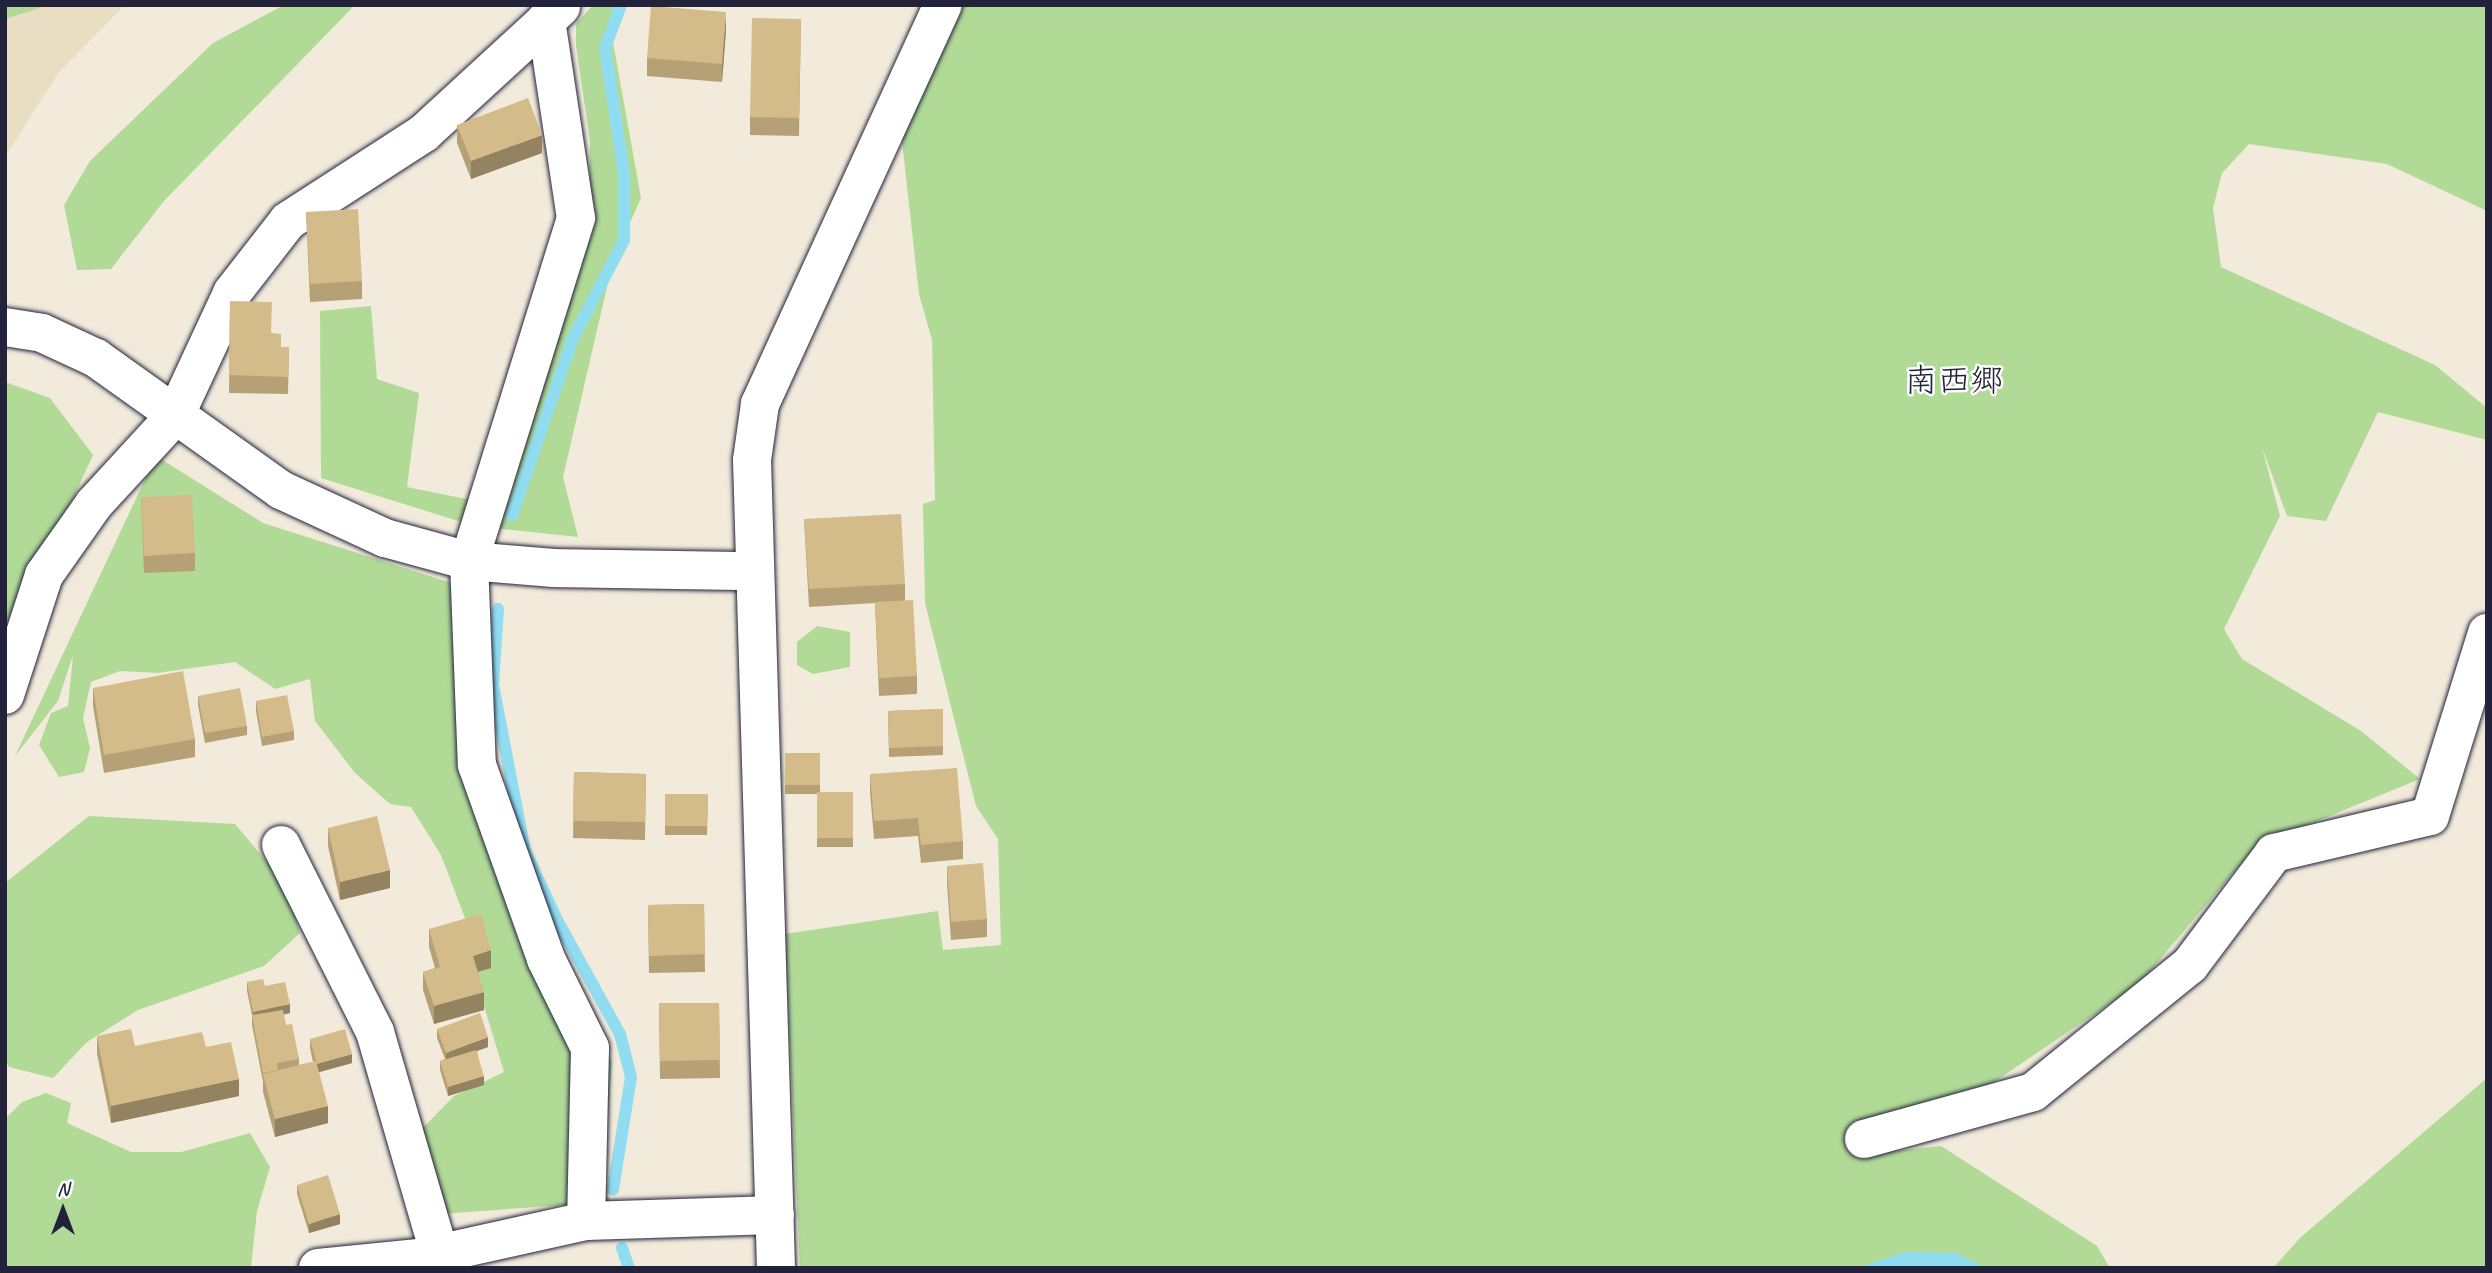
<!DOCTYPE html>
<meta charset="utf-8">
<style>
body{margin:0}
#map{position:relative;width:2492px;height:1273px;overflow:hidden;background:#f2ebdc;font-family:Caveat,"Klee One",sans-serif}
div>[style]{position:absolute}
[style*='--x']{left:calc(var(--x)*1px);top:calc(var(--y)*1px);width:calc(var(--w)*1px);rotate:calc(var(--a)*1deg)}
.built>*{inset:0;background:#e9ddc3}
.green>*{inset:0;background:#b1da97}
.water>*{inset:0;background:#90dcf0}
.stream>*{height:12px;margin:-6px;padding:0 6px;transform-origin:6px;border-radius:6px;background:#90dcf0}
.roads{filter:drop-shadow(0 0 2px #22223b) drop-shadow(0 0 2px #22223b)}
.minor>*{height:38px;margin:-19px;padding:0 19px;transform-origin:19px;border-radius:19px;background:#fff}
.wall>*{inset:0;background:#b6a177}
.shaded-wall>*{inset:0;background:#948361}
.building>*{inset:0;background:#d4bb8a}
span{translate:-50% -50%;white-space:nowrap;text-align:center;line-height:1.15;-webkit-text-stroke:5px #fff;paint-order:stroke}
.quarter-label{font-size:33px;color:#22223b}
.frame{position:absolute;inset:0;border:7px solid #22223b;pointer-events:none}
.north{position:absolute;left:28px;top:1175px;width:70px;height:70px;-webkit-text-stroke:5px #fff;paint-order:stroke;rotate:0deg;font-size:19px;font-weight:700;line-height:28px;text-align:center;color:#22223b}
.north::after{content:'';display:block;margin:auto;width:24px;height:32px;background:#22223b;clip-path:polygon(50% 0,100% 100%,50% 72%,0 100%)}
</style>
<div id="map">
<div class="built">
<div style="clip-path:polygon(5px 5px,125px 5px,59px 72px,5px 157px)"></div>
</div>
<div class="green">
<div style="clip-path:polygon(5px 5px,49px 5px,5px 19px)"></div>
<div style="clip-path:polygon(284px 5px,355px 5px,164px 201px,111px 269px,77px 270px,64px 205px,90px 161px,213px 43px)"></div>
<div style="clip-path:polygon(593px 5px,621px 5px,611px 31px,641px 198px,613px 261px,563px 477px,578px 537px,474px 526px,321px 478px,320px 311px,371px 306px,377px 379px,419px 393px,407px 487px,481px 502px,589px 218px,590px 141px,576px 45px,576px 24px)"></div>
<div style="clip-path:polygon(944px 5px,2487px 5px,2487px 211px,2387px 164px,2249px 144px,2222px 173px,2213px 208px,2221px 267px,2435px 365px,2487px 408px,2487px 440px,2378px 412px,2326px 521px,2287px 516px,2262px 447px,2280px 516px,2224px 629px,2242px 659px,2361px 731px,2420px 779px,2256px 846px,2139px 984px,1994px 1082px,1860px 1128px,1855px 1155px,1941px 1146px,2097px 1246px,2110px 1268px,1987px 1268px,1940px 1253px,1869px 1268px,800px 1268px,785px 934px,938px 911px,943px 950px,1001px 945px,998px 839px,976px 806px,925px 603px,923px 504px,935px 500px,932px 340px,919px 294px,898px 105px)"></div>
<div style="clip-path:polygon(5px 382px,50px 398px,93px 455px,23px 607px,5px 690px)"></div>
<div style="clip-path:polygon(156px 456px,263px 523px,480px 592px,461px 715px,561px 970px,612px 1062px,606px 1143px,577px 1204px,441px 1214px,415px 1136px,454px 1096px,504px 1072px,481px 996px,468px 926px,441px 855px,411px 807px,390px 804px,355px 773px,315px 721px,310px 679px,275px 689px,235px 662px,157px 673px,120px 671px,91px 682px,83px 718px,90px 748px,84px 772px,59px 777px,39px 745px,51px 713px,68px 706px,73px 655px,58px 701px,15px 756px)"></div>
<div style="clip-path:polygon(817px 626px,850px 632px,850px 667px,813px 674px,797px 665px,797px 642px)"></div>
<div style="clip-path:polygon(89px 816px,235px 824px,286px 885px,300px 933px,264px 966px,138px 1010px,87px 1042px,53px 1078px,9px 1067px,5px 1059px,5px 883px)"></div>
<div style="clip-path:polygon(2487px 1078px,2487px 1268px,2273px 1268px,2301px 1237px)"></div>
<div style="clip-path:polygon(46px 1093px,71px 1103px,67px 1123px,131px 1152px,181px 1152px,250px 1133px,270px 1167px,257px 1211px,251px 1268px,5px 1268px,5px 1119px,22px 1102px)"></div>
</div>
<div class="water">
<div style="clip-path:polygon(1905px 1252px,1957px 1253px,1985px 1268px,1857px 1268px)"></div>
</div>
<div class="stream">
<div style="--x:512;--y:515;--w:187;--a:-71"></div>
<div style="--x:573;--y:338;--w:110;--a:-62.5"></div>
<div style="--x:624;--y:240;--w:66;--a:-90"></div>
<div style="--x:624;--y:174;--w:127;--a:-98.6"></div>
<div style="--x:605;--y:48;--w:46;--a:-69.6"></div>
<div style="--x:498;--y:609;--w:76;--a:93.8"></div>
<div style="--x:493;--y:685;--w:169;--a:79.1"></div>
<div style="--x:525;--y:851;--w:76;--a:65.1"></div>
<div style="--x:557;--y:920;--w:130;--a:61.1"></div>
<div style="--x:620;--y:1034;--w:44;--a:75.7"></div>
<div style="--x:631;--y:1077;--w:114;--a:99.1"></div>
<div style="--x:622;--y:1248;--w:21;--a:71"></div>
</div>
<div class="roads">
<div class="minor">
<div style="--x:546;--y:20;--w:200;--a:81.4"></div>
<div style="--x:576;--y:218;--w:359;--a:107.3"></div>
<div style="--x:469;--y:561;--w:204;--a:87.8"></div>
<div style="--x:477;--y:765;--w:206;--a:70.4"></div>
<div style="--x:546;--y:959;--w:99;--a:63.7"></div>
<div style="--x:590;--y:1048;--w:173;--a:91.3"></div>
<div style="--x:5;--y:327;--w:37;--a:9"></div>
<div style="--x:42;--y:333;--w:60;--a:24.8"></div>
<div style="--x:96;--y:358;--w:227;--a:35.5"></div>
<div style="--x:281;--y:490;--w:115;--a:24.8"></div>
<div style="--x:385;--y:538;--w:87;--a:15.3"></div>
<div style="--x:469;--y:561;--w:85;--a:4.7"></div>
<div style="--x:554;--y:568;--w:198;--a:0.9"></div>
<div style="--x:5;--y:695;--w:126;--a:-72"></div>
<div style="--x:44;--y:575;--w:87;--a:-54.8"></div>
<div style="--x:94;--y:504;--w:120;--a:-47.4"></div>
<div style="--x:175;--y:416;--w:136;--a:-65.1"></div>
<div style="--x:232;--y:293;--w:91;--a:-52.1"></div>
<div style="--x:288;--y:221;--w:162;--a:-32.9"></div>
<div style="--x:424;--y:133;--w:186;--a:-42.6"></div>
<div style="--x:281;--y:845;--w:209;--a:63.3"></div>
<div style="--x:375;--y:1032;--w:230;--a:73.8"></div>
<div style="--x:1864;--y:1139;--w:175;--a:-15.5"></div>
<div style="--x:2033;--y:1092;--w:202;--a:-39"></div>
<div style="--x:2190;--y:965;--w:140;--a:-53.1"></div>
<div style="--x:2274;--y:853;--w:160;--a:-13.3"></div>
<div style="--x:2430;--y:816;--w:192;--a:-72.7"></div>
<div style="--x:318;--y:1268;--w:101;--a:-5.7"></div>
<div style="--x:419;--y:1258;--w:171;--a:-12.5"></div>
<div style="--x:586;--y:1221;--w:189;--a:-1.8"></div>
<div style="--x:776;--y:1268;--w:808;--a:-91.7"></div>
<div style="--x:752;--y:460;--w:57;--a:-81.9"></div>
<div style="--x:760;--y:404;--w:439;--a:-65.4"></div>
</div>
</div>
<div class="wall">
<div style="clip-path:polygon(801px 19px,799px 136px,750px 135px,750px 117px)"></div>
<div style="clip-path:polygon(726px 30px,722px 82px,647px 76px,647px 58px)"></div>
<div style="clip-path:polygon(457px 125px,542px 153px,471px 179px,457px 143px)"></div>
<div style="clip-path:polygon(306px 212px,362px 281px,362px 299px,310px 302px)"></div>
<div style="clip-path:polygon(230px 301px,272px 333px,281px 347px,289px 347px,288px 394px,229px 393px)"></div>
<div style="clip-path:polygon(141px 497px,195px 553px,195px 571px,144px 573px)"></div>
<div style="clip-path:polygon(804px 519px,905px 584px,905px 600px,917px 676px,917px 694px,879px 696px,875px 603px,809px 607px)"></div>
<div style="clip-path:polygon(93px 688px,195px 739px,195px 757px,104px 773px,93px 706px)"></div>
<div style="clip-path:polygon(198px 696px,247px 726px,247px 735px,205px 743px,198px 705px)"></div>
<div style="clip-path:polygon(256px 701px,294px 731px,294px 740px,262px 746px,256px 711px)"></div>
<div style="clip-path:polygon(943px 709px,943px 755px,889px 757px,888px 711px)"></div>
<div style="clip-path:polygon(785px 753px,820px 753px,820px 792px,853px 792px,853px 847px,817px 847px,817px 794px,785px 794px)"></div>
<div style="clip-path:polygon(574px 772px,646px 774px,645px 840px,573px 838px)"></div>
<div style="clip-path:polygon(870px 774px,963px 841px,963px 859px,921px 863px,918px 836px,874px 839px,870px 792px)"></div>
<div style="clip-path:polygon(665px 794px,708px 794px,707px 835px,665px 835px)"></div>
<div style="clip-path:polygon(328px 828px,390px 888px,340px 900px,328px 846px)"></div>
<div style="clip-path:polygon(947px 866px,987px 919px,987px 937px,951px 940px,947px 884px)"></div>
<div style="clip-path:polygon(704px 904px,705px 972px,649px 973px,648px 905px)"></div>
<div style="clip-path:polygon(429px 929px,491px 968px,478px 972px,484px 1010px,434px 1024px,423px 990px,423px 972px,435px 968px,429px 947px)"></div>
<div style="clip-path:polygon(247px 982px,265px 986px,290px 1013px,283px 1015px,286px 1025px,299px 1059px,299px 1065px,313px 1062px,310px 1048px,310px 1039px,352px 1063px,319px 1072px,328px 1123px,275px 1137px,263px 1092px,263px 1082px,252px 1025px,252px 1015px,247px 991px)"></div>
<div style="clip-path:polygon(659px 1003px,719px 1003px,720px 1078px,660px 1079px)"></div>
<div style="clip-path:polygon(437px 1029px,488px 1047px,477px 1051px,484px 1085px,448px 1096px,440px 1070px,440px 1061px,445px 1059px,437px 1038px)"></div>
<div style="clip-path:polygon(97px 1036px,135px 1046px,206px 1047px,239px 1096px,111px 1123px,97px 1054px)"></div>
<div style="clip-path:polygon(297px 1185px,340px 1224px,309px 1233px,297px 1194px)"></div>
</div>
<div class="shaded-wall">
<div style="clip-path:polygon(726px 12px,726px 30px,722px 82px,722px 64px)"></div>
<div style="clip-path:polygon(542px 135px,542px 153px,471px 179px,471px 161px)"></div>
<div style="clip-path:polygon(390px 870px,390px 888px,340px 900px,340px 882px)"></div>
<div style="clip-path:polygon(491px 950px,491px 968px,473px 973px,473px 956px)"></div>
<div style="clip-path:polygon(484px 992px,484px 1010px,434px 1024px,434px 1006px)"></div>
<div style="clip-path:polygon(290px 1004px,290px 1013px,253px 1021px,253px 1012px)"></div>
<div style="clip-path:polygon(488px 1037px,488px 1047px,446px 1062px,446px 1053px)"></div>
<div style="clip-path:polygon(352px 1054px,352px 1063px,316px 1073px,316px 1064px)"></div>
<div style="clip-path:polygon(484px 1076px,484px 1085px,448px 1096px,448px 1087px)"></div>
<div style="clip-path:polygon(239px 1079px,239px 1096px,111px 1123px,111px 1106px)"></div>
<div style="clip-path:polygon(328px 1106px,328px 1123px,275px 1137px,275px 1119px)"></div>
<div style="clip-path:polygon(340px 1214px,340px 1224px,309px 1233px,309px 1224px)"></div>
</div>
<div class="building">
<div style="clip-path:polygon(651px 6px,726px 12px,722px 64px,647px 58px)"></div>
<div style="clip-path:polygon(752px 18px,801px 19px,799px 118px,750px 117px)"></div>
<div style="clip-path:polygon(528px 98px,542px 135px,471px 161px,457px 125px)"></div>
<div style="clip-path:polygon(358px 209px,362px 281px,310px 284px,306px 212px)"></div>
<div style="clip-path:polygon(230px 301px,272px 302px,271px 333px,281px 334px,281px 347px,289px 347px,288px 377px,229px 375px)"></div>
<div style="clip-path:polygon(192px 495px,195px 553px,144px 556px,141px 497px)"></div>
<div style="clip-path:polygon(901px 514px,905px 584px,809px 589px,804px 519px)"></div>
<div style="clip-path:polygon(913px 600px,917px 676px,879px 678px,875px 602px)"></div>
<div style="clip-path:polygon(183px 671px,195px 739px,104px 755px,93px 688px)"></div>
<div style="clip-path:polygon(240px 688px,247px 726px,205px 733px,198px 696px)"></div>
<div style="clip-path:polygon(287px 695px,294px 731px,262px 737px,256px 701px)"></div>
<div style="clip-path:polygon(943px 709px,943px 746px,889px 748px,888px 711px)"></div>
<div style="clip-path:polygon(785px 753px,820px 753px,820px 785px,785px 785px)"></div>
<div style="clip-path:polygon(957px 768px,963px 841px,921px 845px,918px 818px,874px 821px,870px 774px)"></div>
<div style="clip-path:polygon(574px 772px,646px 774px,645px 822px,573px 821px)"></div>
<div style="clip-path:polygon(817px 792px,853px 792px,853px 838px,817px 838px)"></div>
<div style="clip-path:polygon(665px 794px,708px 794px,707px 826px,665px 826px)"></div>
<div style="clip-path:polygon(377px 816px,390px 870px,340px 882px,328px 828px)"></div>
<div style="clip-path:polygon(983px 863px,987px 919px,951px 922px,947px 866px)"></div>
<div style="clip-path:polygon(704px 904px,705px 954px,649px 956px,648px 905px)"></div>
<div style="clip-path:polygon(481px 914px,491px 950px,473px 956px,484px 992px,434px 1006px,423px 972px,440px 967px,429px 929px)"></div>
<div style="clip-path:polygon(263px 979px,265px 986px,285px 982px,290px 1004px,253px 1012px,247px 982px)"></div>
<div style="clip-path:polygon(659px 1003px,719px 1003px,720px 1060px,660px 1061px)"></div>
<div style="clip-path:polygon(283px 1010px,286px 1025px,292px 1024px,299px 1059px,277px 1063px,278px 1070px,263px 1073px,252px 1015px)"></div>
<div style="clip-path:polygon(480px 1013px,488px 1037px,446px 1053px,437px 1029px)"></div>
<div style="clip-path:polygon(131px 1029px,135px 1046px,202px 1032px,206px 1047px,231px 1042px,239px 1079px,111px 1106px,97px 1036px)"></div>
<div style="clip-path:polygon(345px 1029px,352px 1054px,317px 1064px,310px 1039px)"></div>
<div style="clip-path:polygon(476px 1050px,484px 1076px,448px 1087px,440px 1061px)"></div>
<div style="clip-path:polygon(316px 1061px,328px 1106px,275px 1119px,263px 1074px)"></div>
<div style="clip-path:polygon(328px 1175px,340px 1214px,309px 1224px,297px 1185px)"></div>
</div>
<div class="quarter-label">
<span style="left:1954px;top:381px">南西郷</span>
</div>
<div class="frame"></div>
<div class="north">N</div>
</div>
